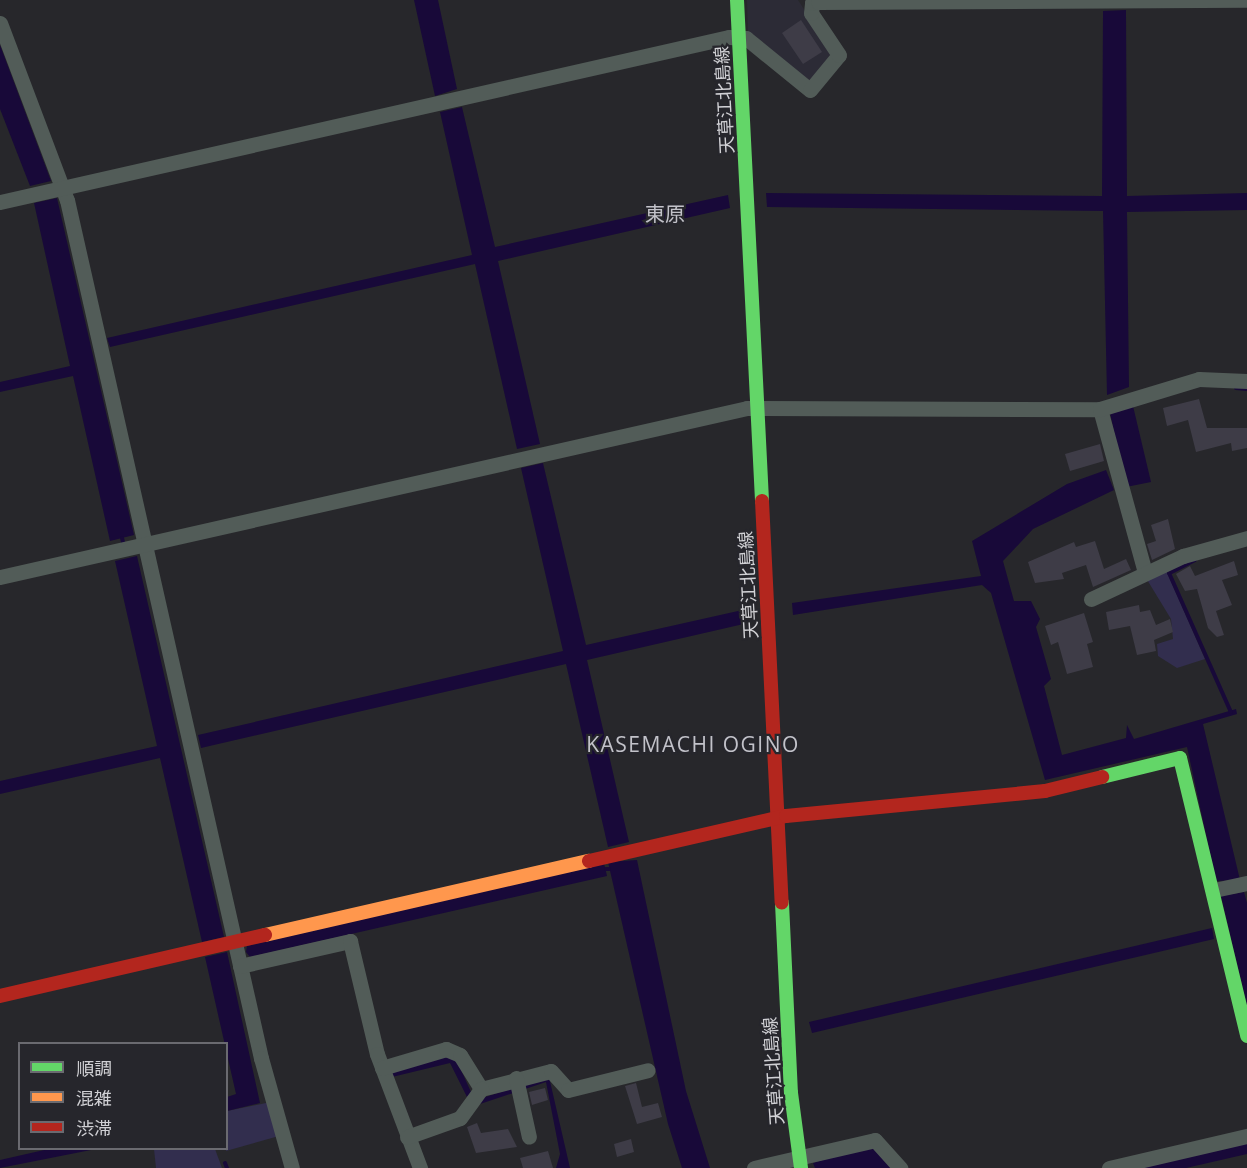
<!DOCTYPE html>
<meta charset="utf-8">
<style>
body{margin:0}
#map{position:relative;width:1247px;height:1168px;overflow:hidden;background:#27272b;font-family:"Open Sans","Noto Sans JP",sans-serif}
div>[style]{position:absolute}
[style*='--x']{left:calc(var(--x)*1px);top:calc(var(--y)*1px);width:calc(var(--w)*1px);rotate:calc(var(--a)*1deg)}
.built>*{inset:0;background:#2c2b36}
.green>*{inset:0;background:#322e4e}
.water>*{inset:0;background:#180939}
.stream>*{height:4px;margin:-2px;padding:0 2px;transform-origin:2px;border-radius:2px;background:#180939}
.building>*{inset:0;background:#3e3c47}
.street>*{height:15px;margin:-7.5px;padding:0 7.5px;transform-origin:7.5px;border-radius:7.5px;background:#525c58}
.fast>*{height:14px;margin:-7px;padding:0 7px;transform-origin:7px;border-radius:7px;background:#63d668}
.slow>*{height:14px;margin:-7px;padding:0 7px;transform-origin:7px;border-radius:7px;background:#ff974d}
.jam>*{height:14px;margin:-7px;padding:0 7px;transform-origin:7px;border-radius:7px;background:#b3261e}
span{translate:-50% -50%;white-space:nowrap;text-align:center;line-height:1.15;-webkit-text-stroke:4.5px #26262c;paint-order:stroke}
.street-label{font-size:18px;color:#d1d1d5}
.neighbourhood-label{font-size:20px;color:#c2c2c9}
.quarter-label{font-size:21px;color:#c2c2c9;letter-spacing:1.5px}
.legend{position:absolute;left:18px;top:1042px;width:210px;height:108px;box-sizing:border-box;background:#26262c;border:2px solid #6a6a70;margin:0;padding:8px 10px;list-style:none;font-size:18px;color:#d1d1d5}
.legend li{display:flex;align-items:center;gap:12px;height:30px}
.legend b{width:30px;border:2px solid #6a6a70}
</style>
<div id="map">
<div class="built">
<div style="clip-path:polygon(747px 0,798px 0,834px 55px,809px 85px,748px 35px)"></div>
</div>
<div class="green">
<div style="clip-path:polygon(1166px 570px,1205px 659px,1177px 668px,1158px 656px,1157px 644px,1173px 639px,1171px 619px,1146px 578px)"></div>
<div style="clip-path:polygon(271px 1102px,279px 1136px,226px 1151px,227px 1111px)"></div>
<div style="clip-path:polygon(154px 1149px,215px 1149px,222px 1168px,156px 1168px)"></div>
</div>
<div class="water">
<div style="clip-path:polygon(414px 0,438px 0,457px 89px,435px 96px)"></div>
<div style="clip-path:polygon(1126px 10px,1127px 196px,1247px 193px,1247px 210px,1127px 212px,1129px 387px,1107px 395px,1103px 211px,767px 207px,766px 193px,1102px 196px,1103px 11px)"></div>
<div style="clip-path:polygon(0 45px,51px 181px,30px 186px,0 109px)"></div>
<div style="clip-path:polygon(462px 107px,495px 247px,728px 195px,730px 208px,498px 261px,540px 444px,517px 449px,475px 264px,110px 347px,107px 338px,472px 255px,440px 112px)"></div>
<div style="clip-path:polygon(57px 198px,134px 535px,110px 541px,73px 376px,0 392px,0 382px,70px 366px,34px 203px)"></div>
<div style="clip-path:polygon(1133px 406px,1151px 482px,1126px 487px,1110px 413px)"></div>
<div style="clip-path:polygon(543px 463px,586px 645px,747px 609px,748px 623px,587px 660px,629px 842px,608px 847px,566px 664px,201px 748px,198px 735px,563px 651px,521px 468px)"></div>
<div style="clip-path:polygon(1106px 470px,1114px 490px,1033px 529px,1003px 561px,1014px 601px,1031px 601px,1040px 619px,1036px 627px,1051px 679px,1044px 686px,1062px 755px,1126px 738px,1127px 725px,1134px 739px,1236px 709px,1237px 714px,1203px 724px,1240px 880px,1216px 881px,1187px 747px,1045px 780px,991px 593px,982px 585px,793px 615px,792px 603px,981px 576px,972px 541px,1067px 484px)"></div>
<div style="clip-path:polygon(137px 556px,224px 937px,202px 942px,160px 758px,0 794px,0 781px,157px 746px,115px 561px)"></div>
<div style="clip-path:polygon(637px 860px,686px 1091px,710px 1168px,682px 1168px,668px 1124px,608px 862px)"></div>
<div style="clip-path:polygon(604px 863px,607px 876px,250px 957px,246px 952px,247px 946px)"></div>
<div style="clip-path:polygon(1244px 892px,1247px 903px,1247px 1006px,1221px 896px)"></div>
<div style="clip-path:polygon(1212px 928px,1214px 939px,812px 1033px,809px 1022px)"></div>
<div style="clip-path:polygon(227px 952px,260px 1103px,227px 1111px,227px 1097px,236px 1094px,205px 957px)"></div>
<div style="clip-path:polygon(446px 1055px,457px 1061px,471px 1092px,482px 1098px,549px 1077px,570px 1168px,556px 1168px,560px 1154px,546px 1082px,480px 1104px,467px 1097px,450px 1063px,392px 1077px,391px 1073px)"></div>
<div style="clip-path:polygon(1247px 1139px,1247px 1154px,1186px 1168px,1127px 1168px)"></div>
<div style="clip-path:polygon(873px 1145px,892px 1168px,815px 1168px,813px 1163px)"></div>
<div style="clip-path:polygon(53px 1148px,96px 1149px,0 1168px,0 1160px)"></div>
</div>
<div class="stream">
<div style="--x:1236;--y:388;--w:11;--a:5"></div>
<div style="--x:122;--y:538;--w:8;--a:76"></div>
<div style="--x:1195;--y:560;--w:29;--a:153"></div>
<div style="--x:1169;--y:573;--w:152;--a:66"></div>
<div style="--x:606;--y:869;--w:3;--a:0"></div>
<div style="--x:225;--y:1163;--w:5;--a:68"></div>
</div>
<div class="building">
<div style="clip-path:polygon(801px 20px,822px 52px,803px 64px,782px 33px)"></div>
<div style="clip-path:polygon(1199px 399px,1207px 428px,1247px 428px,1247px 448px,1232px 451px,1231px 443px,1196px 452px,1188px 420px,1167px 426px,1163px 408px)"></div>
<div style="clip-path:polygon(1100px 444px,1104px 461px,1070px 471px,1065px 454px)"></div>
<div style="clip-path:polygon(1168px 519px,1175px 549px,1152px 560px,1147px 544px,1156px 541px,1151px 525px)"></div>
<div style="clip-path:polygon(1095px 541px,1104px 569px,1126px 559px,1131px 570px,1093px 587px,1086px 565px,1062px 573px,1064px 579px,1035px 583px,1028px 562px,1074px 542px,1076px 547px)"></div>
<div style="clip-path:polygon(1234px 561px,1238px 575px,1222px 580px,1232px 605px,1216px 611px,1224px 635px,1217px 637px,1208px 628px,1197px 589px,1185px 591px,1176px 574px,1190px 566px,1195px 576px)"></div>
<div style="clip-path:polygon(1139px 605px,1140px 612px,1150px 610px,1156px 625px,1170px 619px,1173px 632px,1154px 640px,1156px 651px,1137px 655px,1130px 626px,1109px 630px,1106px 612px)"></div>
<div style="clip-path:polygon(1084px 613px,1093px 642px,1087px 644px,1093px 667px,1067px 674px,1058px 642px,1051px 645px,1045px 626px)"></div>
<div style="clip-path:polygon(636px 1083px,642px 1107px,658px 1103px,662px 1117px,637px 1124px,625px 1086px)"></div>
<div style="clip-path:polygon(545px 1088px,548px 1100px,532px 1105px,529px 1092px)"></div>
<div style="clip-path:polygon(477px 1123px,481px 1133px,508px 1129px,517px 1147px,476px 1153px,467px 1127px)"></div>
<div style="clip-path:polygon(631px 1139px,634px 1152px,617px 1157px,614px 1144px)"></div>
<div style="clip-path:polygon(548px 1151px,553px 1168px,523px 1168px,520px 1158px)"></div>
</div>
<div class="street">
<div style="--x:0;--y:23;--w:189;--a:69.3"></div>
<div style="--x:67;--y:200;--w:880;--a:77.26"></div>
<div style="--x:261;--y:1058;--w:114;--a:74.3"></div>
<div style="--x:0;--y:202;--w:747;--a:-12.75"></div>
<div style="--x:729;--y:37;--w:17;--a:3"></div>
<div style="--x:746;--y:38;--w:82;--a:39.1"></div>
<div style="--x:810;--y:90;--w:45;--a:-50.4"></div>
<div style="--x:839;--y:55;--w:50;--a:-123.7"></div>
<div style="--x:811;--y:13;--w:10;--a:-84"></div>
<div style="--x:812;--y:3;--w:6;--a:-9"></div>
<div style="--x:818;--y:2;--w:429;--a:-0.3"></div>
<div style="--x:1100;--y:409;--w:169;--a:74.6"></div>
<div style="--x:0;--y:577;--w:766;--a:-12.75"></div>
<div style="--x:747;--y:408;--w:353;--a:0.2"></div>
<div style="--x:1100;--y:409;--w:103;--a:-16.9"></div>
<div style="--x:1199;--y:379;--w:48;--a:2.4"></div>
<div style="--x:1091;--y:599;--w:102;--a:-25.1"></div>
<div style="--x:1183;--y:556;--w:66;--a:-15.7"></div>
<div style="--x:1214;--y:890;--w:34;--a:-12"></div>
<div style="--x:240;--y:966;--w:113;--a:-12.8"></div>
<div style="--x:350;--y:941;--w:116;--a:76.6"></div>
<div style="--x:377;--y:1054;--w:122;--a:69.3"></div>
<div style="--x:382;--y:1068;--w:67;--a:-16.5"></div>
<div style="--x:446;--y:1049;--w:15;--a:23"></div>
<div style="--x:460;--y:1055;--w:40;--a:58"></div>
<div style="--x:481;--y:1089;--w:72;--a:-14.4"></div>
<div style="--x:551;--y:1071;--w:25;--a:48"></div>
<div style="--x:568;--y:1090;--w:82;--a:-14"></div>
<div style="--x:516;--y:1078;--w:60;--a:77.6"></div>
<div style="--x:407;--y:1137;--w:56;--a:-19.7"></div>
<div style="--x:460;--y:1118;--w:36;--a:-54"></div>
<div style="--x:754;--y:1168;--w:124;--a:-13"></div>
<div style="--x:875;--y:1140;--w:38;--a:48"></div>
<div style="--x:1109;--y:1168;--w:142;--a:-13.1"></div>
</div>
<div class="fast">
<div style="--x:737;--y:0;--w:502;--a:87.14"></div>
<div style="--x:1102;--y:777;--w:80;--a:-13.7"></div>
<div style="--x:1180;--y:758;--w:286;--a:76.4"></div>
<div style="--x:782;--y:903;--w:190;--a:87.3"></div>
<div style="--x:791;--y:1093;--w:76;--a:82.4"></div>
</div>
<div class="slow">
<div style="--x:265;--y:935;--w:332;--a:-12.9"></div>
</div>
<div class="jam">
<div style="--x:762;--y:501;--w:402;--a:87.2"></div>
<div style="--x:589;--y:861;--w:202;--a:-12.9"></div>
<div style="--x:786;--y:816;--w:260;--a:-5.5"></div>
<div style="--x:1045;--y:791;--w:59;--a:-13.8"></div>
<div style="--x:0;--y:996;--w:272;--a:-13"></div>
</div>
<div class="street-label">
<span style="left:724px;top:100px;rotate:-93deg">天草江北島線</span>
<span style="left:748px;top:585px;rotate:-93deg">天草江北島線</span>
<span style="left:773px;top:1071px;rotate:-94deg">天草江北島線</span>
</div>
<div class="neighbourhood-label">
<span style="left:665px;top:213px">東原</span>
</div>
<div class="quarter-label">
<span style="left:693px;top:744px">KASEMACHI OGINO</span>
</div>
<ul class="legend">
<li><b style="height:8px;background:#63d668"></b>順調</li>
<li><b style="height:8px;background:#ff974d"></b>混雑</li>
<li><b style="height:8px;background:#b3261e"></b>渋滞</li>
</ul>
</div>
